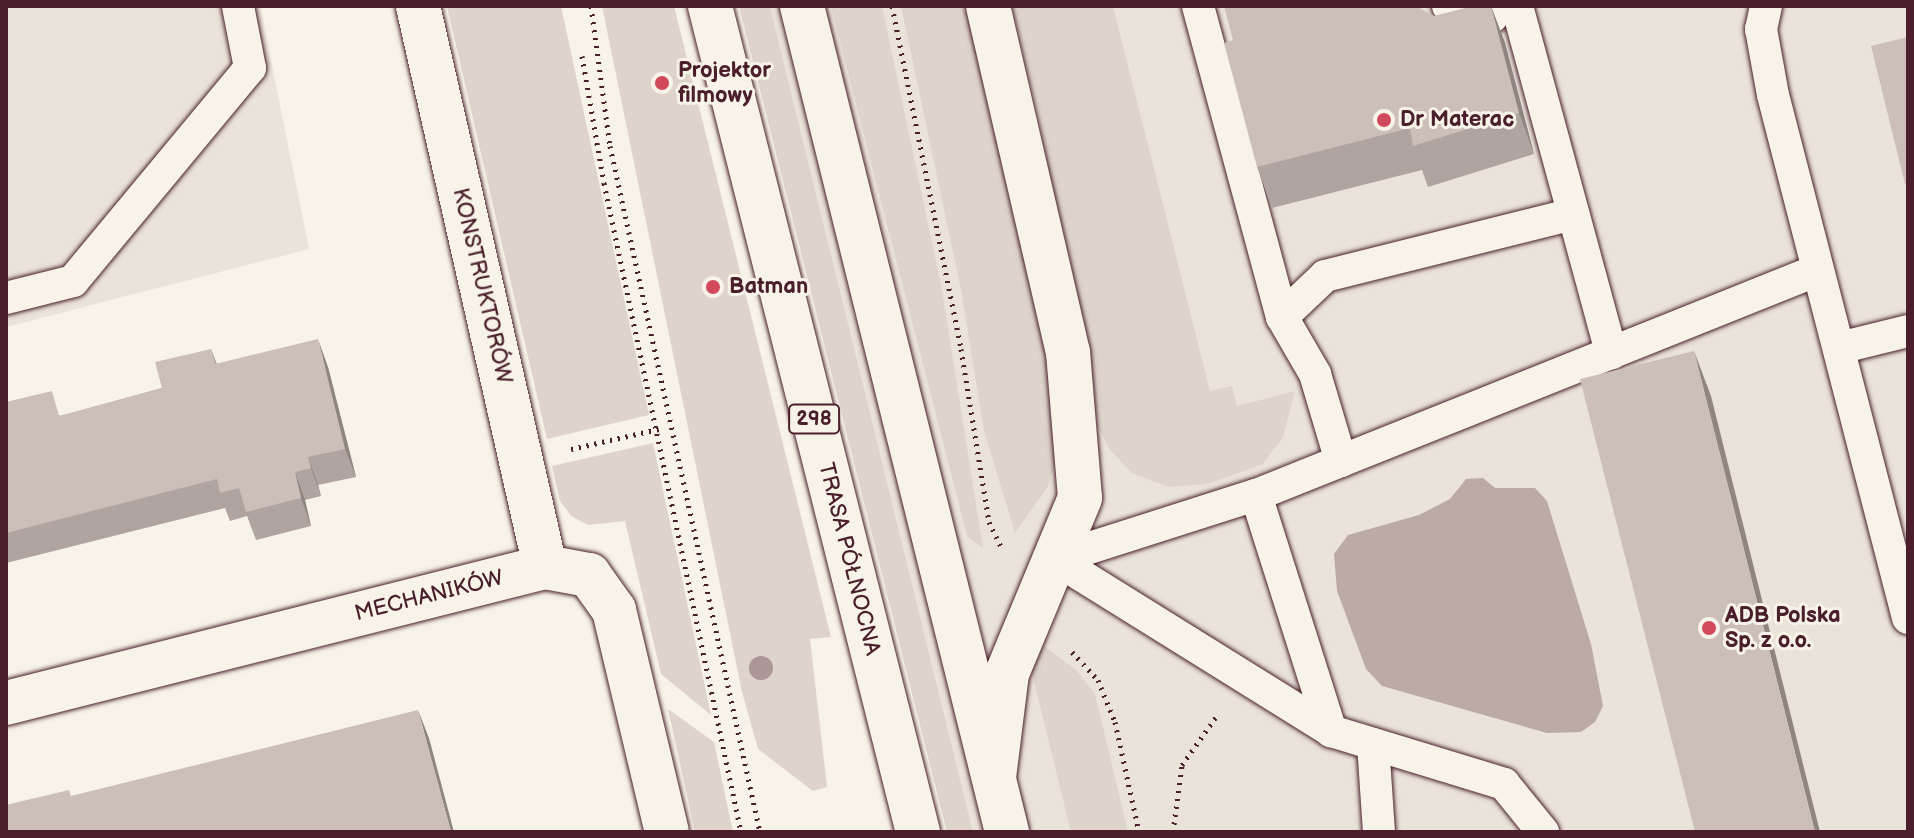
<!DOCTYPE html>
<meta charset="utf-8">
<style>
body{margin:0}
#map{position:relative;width:1914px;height:838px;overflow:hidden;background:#f7f3e8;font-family:"Balsamiq Sans",sans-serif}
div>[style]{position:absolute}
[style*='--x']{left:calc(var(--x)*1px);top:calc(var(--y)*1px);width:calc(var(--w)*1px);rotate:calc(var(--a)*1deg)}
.built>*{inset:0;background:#eae3da}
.green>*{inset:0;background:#ded4cc}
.water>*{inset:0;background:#bcaaa7}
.path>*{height:5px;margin-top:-2.5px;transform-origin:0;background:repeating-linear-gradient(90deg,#4a1f2b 0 2px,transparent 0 8px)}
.roads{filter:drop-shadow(0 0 2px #4a1f2b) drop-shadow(0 0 2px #4a1f2b)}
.lane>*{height:32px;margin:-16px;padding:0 16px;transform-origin:16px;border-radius:16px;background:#f7f3e8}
.street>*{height:44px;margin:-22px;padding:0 22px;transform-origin:22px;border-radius:22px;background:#f7f3e8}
.primary>*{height:44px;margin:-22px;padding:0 22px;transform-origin:22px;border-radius:22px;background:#f7f3e8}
.trees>*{width:24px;height:24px;margin:-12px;border-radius:50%;background:#ac9796}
.wall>*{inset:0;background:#afa49f}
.shaded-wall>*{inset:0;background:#8f8682}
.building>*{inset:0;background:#ccbfb9}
.dots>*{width:22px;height:22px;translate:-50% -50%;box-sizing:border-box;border:4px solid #f7f3e8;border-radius:50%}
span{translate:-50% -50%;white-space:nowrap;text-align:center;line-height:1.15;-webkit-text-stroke:6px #f7f3e8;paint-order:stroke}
.shield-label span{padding:2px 6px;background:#f7f3e8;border:2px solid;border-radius:6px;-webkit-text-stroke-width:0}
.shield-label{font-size:20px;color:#4a1f2b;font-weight:700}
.poi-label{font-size:22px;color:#4a1f2b;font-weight:700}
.left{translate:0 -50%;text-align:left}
.street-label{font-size:22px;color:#4a1f2b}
.frame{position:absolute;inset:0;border:8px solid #4a1f2b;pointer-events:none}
</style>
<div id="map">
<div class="built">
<div style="clip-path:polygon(6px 6px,260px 6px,309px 249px,6px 327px)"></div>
<div style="clip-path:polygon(770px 6px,1908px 6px,1908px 832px,973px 832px)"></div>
</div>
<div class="green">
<div style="clip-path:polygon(447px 6px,561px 6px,649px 415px,547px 439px)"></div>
<div style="clip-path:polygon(602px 6px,674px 6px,831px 637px,810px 639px,827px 787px,813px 791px,758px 749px,742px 692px)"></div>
<div style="clip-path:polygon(739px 6px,770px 6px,973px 832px,947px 832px)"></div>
<div style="clip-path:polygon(831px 6px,882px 6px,942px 290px,983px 548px,967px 536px)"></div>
<div style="clip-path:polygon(901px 6px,974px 6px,1050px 376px,1059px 449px,1048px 486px,1015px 533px,984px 431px,961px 290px)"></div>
<div style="clip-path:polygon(1012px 6px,1113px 6px,1210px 391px,1232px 386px,1237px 406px,1295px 391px,1283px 437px,1263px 464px,1208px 484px,1168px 487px,1132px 473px,1111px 451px,1094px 419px,1038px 113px)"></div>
<div style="clip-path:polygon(653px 443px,711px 715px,661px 674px,625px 521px,588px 525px,571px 516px,560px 501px,552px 466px)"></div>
<div style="clip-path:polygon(1040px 643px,1076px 670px,1095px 694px,1128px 832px,1071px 832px,1031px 669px)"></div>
<div style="clip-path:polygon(668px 709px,714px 742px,733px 832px,695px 832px)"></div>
</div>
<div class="water">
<div style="clip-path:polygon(1483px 478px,1495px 488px,1535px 488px,1547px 501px,1591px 644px,1603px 706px,1595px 722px,1581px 732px,1547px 733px,1382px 686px,1366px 669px,1337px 591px,1334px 554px,1348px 535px,1419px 515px,1450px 499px,1466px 479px)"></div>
</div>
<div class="path">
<div style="--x:591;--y:6;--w:141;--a:82.3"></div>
<div style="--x:610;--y:146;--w:702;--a:77.67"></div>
<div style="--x:892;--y:6;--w:350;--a:78.6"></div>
<div style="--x:961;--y:349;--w:175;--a:80.8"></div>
<div style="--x:989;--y:522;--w:30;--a:64"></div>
<div style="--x:582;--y:56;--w:129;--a:80.2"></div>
<div style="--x:604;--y:183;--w:663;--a:78.08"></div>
<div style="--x:571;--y:449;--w:90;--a:-12.8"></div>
<div style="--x:1072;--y:652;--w:38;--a:47"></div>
<div style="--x:1098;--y:680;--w:45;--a:68"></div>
<div style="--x:1115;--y:722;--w:113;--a:77.7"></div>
<div style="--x:1173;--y:832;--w:68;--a:-82.3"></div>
<div style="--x:1182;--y:765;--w:62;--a:-54.8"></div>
</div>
<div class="roads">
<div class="lane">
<div style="--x:1198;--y:6;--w:322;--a:74.9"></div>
<div style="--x:1282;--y:317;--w:66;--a:59.9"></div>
<div style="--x:1315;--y:374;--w:91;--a:73.4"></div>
<div style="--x:1448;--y:6;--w:28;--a:41"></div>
<div style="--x:1469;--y:24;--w:24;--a:-17"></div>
<div style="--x:1517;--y:6;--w:360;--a:74.8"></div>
<div style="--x:1766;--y:6;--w:24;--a:102"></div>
<div style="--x:1761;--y:29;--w:67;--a:79.7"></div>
<div style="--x:1773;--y:95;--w:540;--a:75.53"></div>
<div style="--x:6;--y:298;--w:69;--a:-14.2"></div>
<div style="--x:73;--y:281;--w:277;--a:-50.3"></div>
<div style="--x:250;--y:68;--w:63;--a:-101"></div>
<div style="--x:1282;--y:317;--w:59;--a:-43.6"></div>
<div style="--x:1325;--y:276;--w:256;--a:-14"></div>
<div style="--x:1839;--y:348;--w:71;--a:-13.8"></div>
<div style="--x:1256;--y:495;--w:605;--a:-21.82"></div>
<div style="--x:1055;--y:559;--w:325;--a:31.9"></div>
<div style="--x:1331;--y:731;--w:181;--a:17"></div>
<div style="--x:1504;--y:784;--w:62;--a:50.9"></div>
<div style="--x:1055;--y:559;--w:211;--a:-17.7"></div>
<div style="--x:1256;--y:495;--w:248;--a:72.4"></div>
<div style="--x:1373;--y:744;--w:88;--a:86.1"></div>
</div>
<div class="street">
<div style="--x:418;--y:6;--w:575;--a:77.24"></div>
<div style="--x:988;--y:6;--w:355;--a:77"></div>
<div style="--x:1068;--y:352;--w:146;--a:85.3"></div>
<div style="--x:1080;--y:498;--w:190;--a:112.6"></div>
<div style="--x:1007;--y:673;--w:105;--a:97.1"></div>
<div style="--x:6;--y:703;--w:556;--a:-14.16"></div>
<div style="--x:545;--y:567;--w:45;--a:10.3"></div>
<div style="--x:589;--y:575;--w:43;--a:54.5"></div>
<div style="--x:614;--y:610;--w:228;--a:76.6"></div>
</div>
<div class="primary">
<div style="--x:710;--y:6;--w:852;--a:75.87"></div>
<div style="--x:802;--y:6;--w:851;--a:76.06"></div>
</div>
</div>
<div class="trees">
<div style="left:761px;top:668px"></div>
</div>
<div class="wall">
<div style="clip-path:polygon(1491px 6px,1505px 43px,1534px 154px,1428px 187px,1422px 170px,1272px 208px,1257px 167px,1434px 16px)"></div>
<div style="clip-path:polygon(211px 349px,217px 364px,328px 367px,356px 477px,318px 485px,321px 496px,305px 500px,311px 526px,256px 540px,247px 516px,230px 521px,225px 508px,6px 563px,6px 402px,61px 416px,162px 388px)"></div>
</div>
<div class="shaded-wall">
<div style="clip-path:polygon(1491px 6px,1505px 43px,1534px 154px,1519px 113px)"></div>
<div style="clip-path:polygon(318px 339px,328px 367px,356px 477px,345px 449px)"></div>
<div style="clip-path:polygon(1694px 351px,1711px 396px,1820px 832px,1815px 832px)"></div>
<div style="clip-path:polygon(308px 457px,318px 485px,321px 496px,311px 468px)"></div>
<div style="clip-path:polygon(295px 472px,305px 500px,311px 526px,301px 498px)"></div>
<div style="clip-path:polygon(418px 710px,429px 738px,454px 832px,451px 832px)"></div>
</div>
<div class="building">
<div style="clip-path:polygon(1224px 6px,1416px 6px,1434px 16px,1473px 6px,1491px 6px,1519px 113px,1413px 146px,1410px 128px,1257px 167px,1224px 43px,1233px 40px)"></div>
<div style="clip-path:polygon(1908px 37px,1908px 183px,1905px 184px,1871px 46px)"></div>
<div style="clip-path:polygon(318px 339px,345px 449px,308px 457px,311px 468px,295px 472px,301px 498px,246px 512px,239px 488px,220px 493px,217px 479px,6px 533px,6px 402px,52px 391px,59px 416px,162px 388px,155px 362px,211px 349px,215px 364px)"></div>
<div style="clip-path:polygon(1694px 351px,1815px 832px,1695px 832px,1580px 379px)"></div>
<div style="clip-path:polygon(418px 710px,451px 832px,6px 832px,6px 805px,69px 790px,71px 796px)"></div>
</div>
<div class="dots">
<div style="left:662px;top:83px;background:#d1495b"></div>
<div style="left:1384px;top:120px;background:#d1495b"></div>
<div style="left:713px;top:287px;background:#d1495b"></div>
<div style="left:1709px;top:628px;background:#d1495b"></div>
</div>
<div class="shield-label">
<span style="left:814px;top:419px">298</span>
</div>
<div class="poi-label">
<span class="left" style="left:678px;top:83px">Projektor<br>filmowy</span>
<span class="left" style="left:1400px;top:120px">Dr Materac</span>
<span class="left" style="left:729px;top:287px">Batman</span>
<span class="left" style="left:1725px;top:628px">ADB Polska<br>Sp. z o.o.</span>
</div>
<div class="street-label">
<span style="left:482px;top:286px;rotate:77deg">KONSTRUKTORÓW</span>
<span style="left:849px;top:559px;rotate:76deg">TRASA PÓŁNOCNA</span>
<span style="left:429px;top:596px;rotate:-14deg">MECHANIKÓW</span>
</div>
<div class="frame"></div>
</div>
